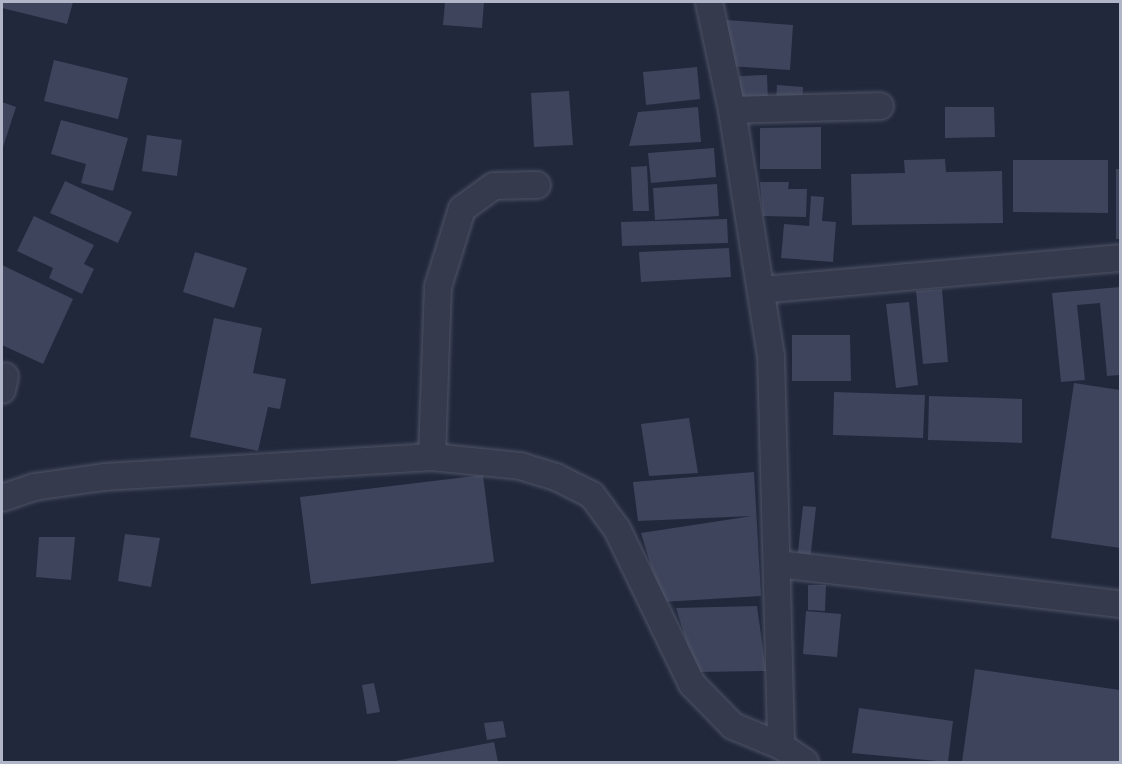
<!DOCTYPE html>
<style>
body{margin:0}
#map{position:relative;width:1122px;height:764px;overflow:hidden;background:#21283c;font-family:"Varela Round",sans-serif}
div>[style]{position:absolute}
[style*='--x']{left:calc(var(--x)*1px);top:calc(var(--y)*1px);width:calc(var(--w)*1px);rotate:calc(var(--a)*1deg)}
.building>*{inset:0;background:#3d445c}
.roads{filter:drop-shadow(0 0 2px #505567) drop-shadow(0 0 2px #505567)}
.minor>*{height:26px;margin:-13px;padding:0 13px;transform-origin:13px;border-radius:13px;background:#353a4c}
span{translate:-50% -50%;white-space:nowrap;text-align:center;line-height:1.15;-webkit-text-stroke:4.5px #1a1f30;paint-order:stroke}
.frame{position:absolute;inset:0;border:3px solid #b0b5c8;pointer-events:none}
</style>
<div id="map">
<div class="building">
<div style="clip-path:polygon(2px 2px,73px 2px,67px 24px,2px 8px)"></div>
<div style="clip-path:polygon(445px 2px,484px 2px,482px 28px,443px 25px)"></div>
<div style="clip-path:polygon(727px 20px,793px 25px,790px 70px,729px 66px,725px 59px)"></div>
<div style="clip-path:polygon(54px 60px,128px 78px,118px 119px,44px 101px)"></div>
<div style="clip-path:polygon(697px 67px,700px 99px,646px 105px,643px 72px)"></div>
<div style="clip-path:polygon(767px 75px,768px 101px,735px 103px,733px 84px,740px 83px,740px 76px)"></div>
<div style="clip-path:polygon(777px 85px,803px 87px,802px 106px,776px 104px)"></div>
<div style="clip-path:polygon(569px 91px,573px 145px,534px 147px,531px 93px)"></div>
<div style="clip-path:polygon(2px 102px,16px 107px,2px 150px)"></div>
<div style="clip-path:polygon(698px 107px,701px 142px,629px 146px,638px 112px)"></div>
<div style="clip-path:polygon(945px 107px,994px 107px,995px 137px,945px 138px)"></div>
<div style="clip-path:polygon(61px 120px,128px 138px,113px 191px,81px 183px,86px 164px,51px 154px)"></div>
<div style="clip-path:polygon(821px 127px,821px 169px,760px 169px,760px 128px)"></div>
<div style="clip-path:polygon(147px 135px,182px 140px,177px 176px,142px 171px)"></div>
<div style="clip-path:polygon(714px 148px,716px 177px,651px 183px,648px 153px)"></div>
<div style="clip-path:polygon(945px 159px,946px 172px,1002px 171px,1003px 223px,852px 225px,851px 174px,905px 173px,904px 160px)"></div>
<div style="clip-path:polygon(1013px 160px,1108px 160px,1108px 213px,1013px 212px)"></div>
<div style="clip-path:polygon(647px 166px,649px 211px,633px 211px,631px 167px)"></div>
<div style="clip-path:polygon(1116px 169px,1120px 169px,1120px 239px,1116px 239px)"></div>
<div style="clip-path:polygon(65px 181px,132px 212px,118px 243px,50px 213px)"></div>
<div style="clip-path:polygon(760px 182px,789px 182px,788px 189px,807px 189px,806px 217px,763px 216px)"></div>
<div style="clip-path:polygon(717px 184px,719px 216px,655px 220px,653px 188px)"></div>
<div style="clip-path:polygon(811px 196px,824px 197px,822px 221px,836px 222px,833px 262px,781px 258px,784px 224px,809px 226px)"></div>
<div style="clip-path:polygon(34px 216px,94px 245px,84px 264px,94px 269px,82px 294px,49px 278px,53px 268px,17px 251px)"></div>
<div style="clip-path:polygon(727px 219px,728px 243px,622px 246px,621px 222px)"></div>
<div style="clip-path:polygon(729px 248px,731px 277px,641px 282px,639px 252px)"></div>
<div style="clip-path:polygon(195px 252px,247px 268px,234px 308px,183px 292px)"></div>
<div style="clip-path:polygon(2px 265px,73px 299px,43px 364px,2px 345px)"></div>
<div style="clip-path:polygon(1120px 287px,1120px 375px,1107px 376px,1100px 303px,1077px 305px,1085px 380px,1061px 382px,1052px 293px)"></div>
<div style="clip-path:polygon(942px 289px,948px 362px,923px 364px,916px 291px)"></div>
<div style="clip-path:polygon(909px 302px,918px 385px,896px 388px,886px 304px)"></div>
<div style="clip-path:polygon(214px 318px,262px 328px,253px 373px,286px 379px,280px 409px,268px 407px,258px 451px,190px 437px)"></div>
<div style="clip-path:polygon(792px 335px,850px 335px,851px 381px,792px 381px)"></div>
<div style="clip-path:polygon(1074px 383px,1120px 390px,1120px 548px,1051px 538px)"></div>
<div style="clip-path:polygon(834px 392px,925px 395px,923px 438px,833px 435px)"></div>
<div style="clip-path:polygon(929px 396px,1022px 399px,1022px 443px,928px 440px)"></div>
<div style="clip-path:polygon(689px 418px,698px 473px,649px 476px,641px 424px)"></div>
<div style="clip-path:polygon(754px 472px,761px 596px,662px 602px,641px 533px,752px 516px,638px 521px,633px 482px)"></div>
<div style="clip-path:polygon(483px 475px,494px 562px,311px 584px,300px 497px)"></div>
<div style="clip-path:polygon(803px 506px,816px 507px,810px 561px,797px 560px)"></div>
<div style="clip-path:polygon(125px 534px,160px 538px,151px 587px,118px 581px)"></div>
<div style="clip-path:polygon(39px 537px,75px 537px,71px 580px,36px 577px)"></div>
<div style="clip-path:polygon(808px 585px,826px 585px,825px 611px,808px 610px)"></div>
<div style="clip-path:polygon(757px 606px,766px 671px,696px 672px,676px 608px)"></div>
<div style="clip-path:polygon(806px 611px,841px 614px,837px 657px,803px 654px)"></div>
<div style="clip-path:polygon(975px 669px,1120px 690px,1120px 762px,962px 762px)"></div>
<div style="clip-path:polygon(374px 683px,380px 712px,367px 714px,362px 685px)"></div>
<div style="clip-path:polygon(859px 708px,953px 721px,948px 762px,852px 753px)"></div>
<div style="clip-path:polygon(503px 721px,506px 737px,487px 740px,484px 723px)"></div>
<div style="clip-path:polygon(494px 742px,498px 762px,395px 762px,395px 761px)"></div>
</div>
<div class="roads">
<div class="minor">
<div style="--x:709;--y:2;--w:110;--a:78"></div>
<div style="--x:732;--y:110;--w:249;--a:81"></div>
<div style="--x:771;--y:356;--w:390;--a:88.5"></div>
<div style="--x:781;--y:746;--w:29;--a:34"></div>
<div style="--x:732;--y:110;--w:148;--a:-1.5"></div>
<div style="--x:761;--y:290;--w:360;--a:-5.1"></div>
<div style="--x:2;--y:390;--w:14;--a:-78"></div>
<div style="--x:432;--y:457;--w:170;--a:-88"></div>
<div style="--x:438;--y:287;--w:82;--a:-72.9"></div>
<div style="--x:462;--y:209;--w:39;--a:-36"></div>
<div style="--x:494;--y:186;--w:43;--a:-1.3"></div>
<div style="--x:2;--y:498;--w:34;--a:-19"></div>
<div style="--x:34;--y:487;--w:71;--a:-8.1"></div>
<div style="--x:104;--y:477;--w:329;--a:-3.5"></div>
<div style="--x:432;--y:457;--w:88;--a:5.8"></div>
<div style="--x:520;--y:466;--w:38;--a:17"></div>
<div style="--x:556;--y:477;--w:40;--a:26.6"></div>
<div style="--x:592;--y:495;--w:42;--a:53.7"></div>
<div style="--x:617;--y:529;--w:172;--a:64.2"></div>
<div style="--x:692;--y:684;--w:59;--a:45.7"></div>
<div style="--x:733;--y:726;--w:52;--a:22.6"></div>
<div style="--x:778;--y:564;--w:344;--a:6.7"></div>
</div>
</div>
<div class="frame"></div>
</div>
